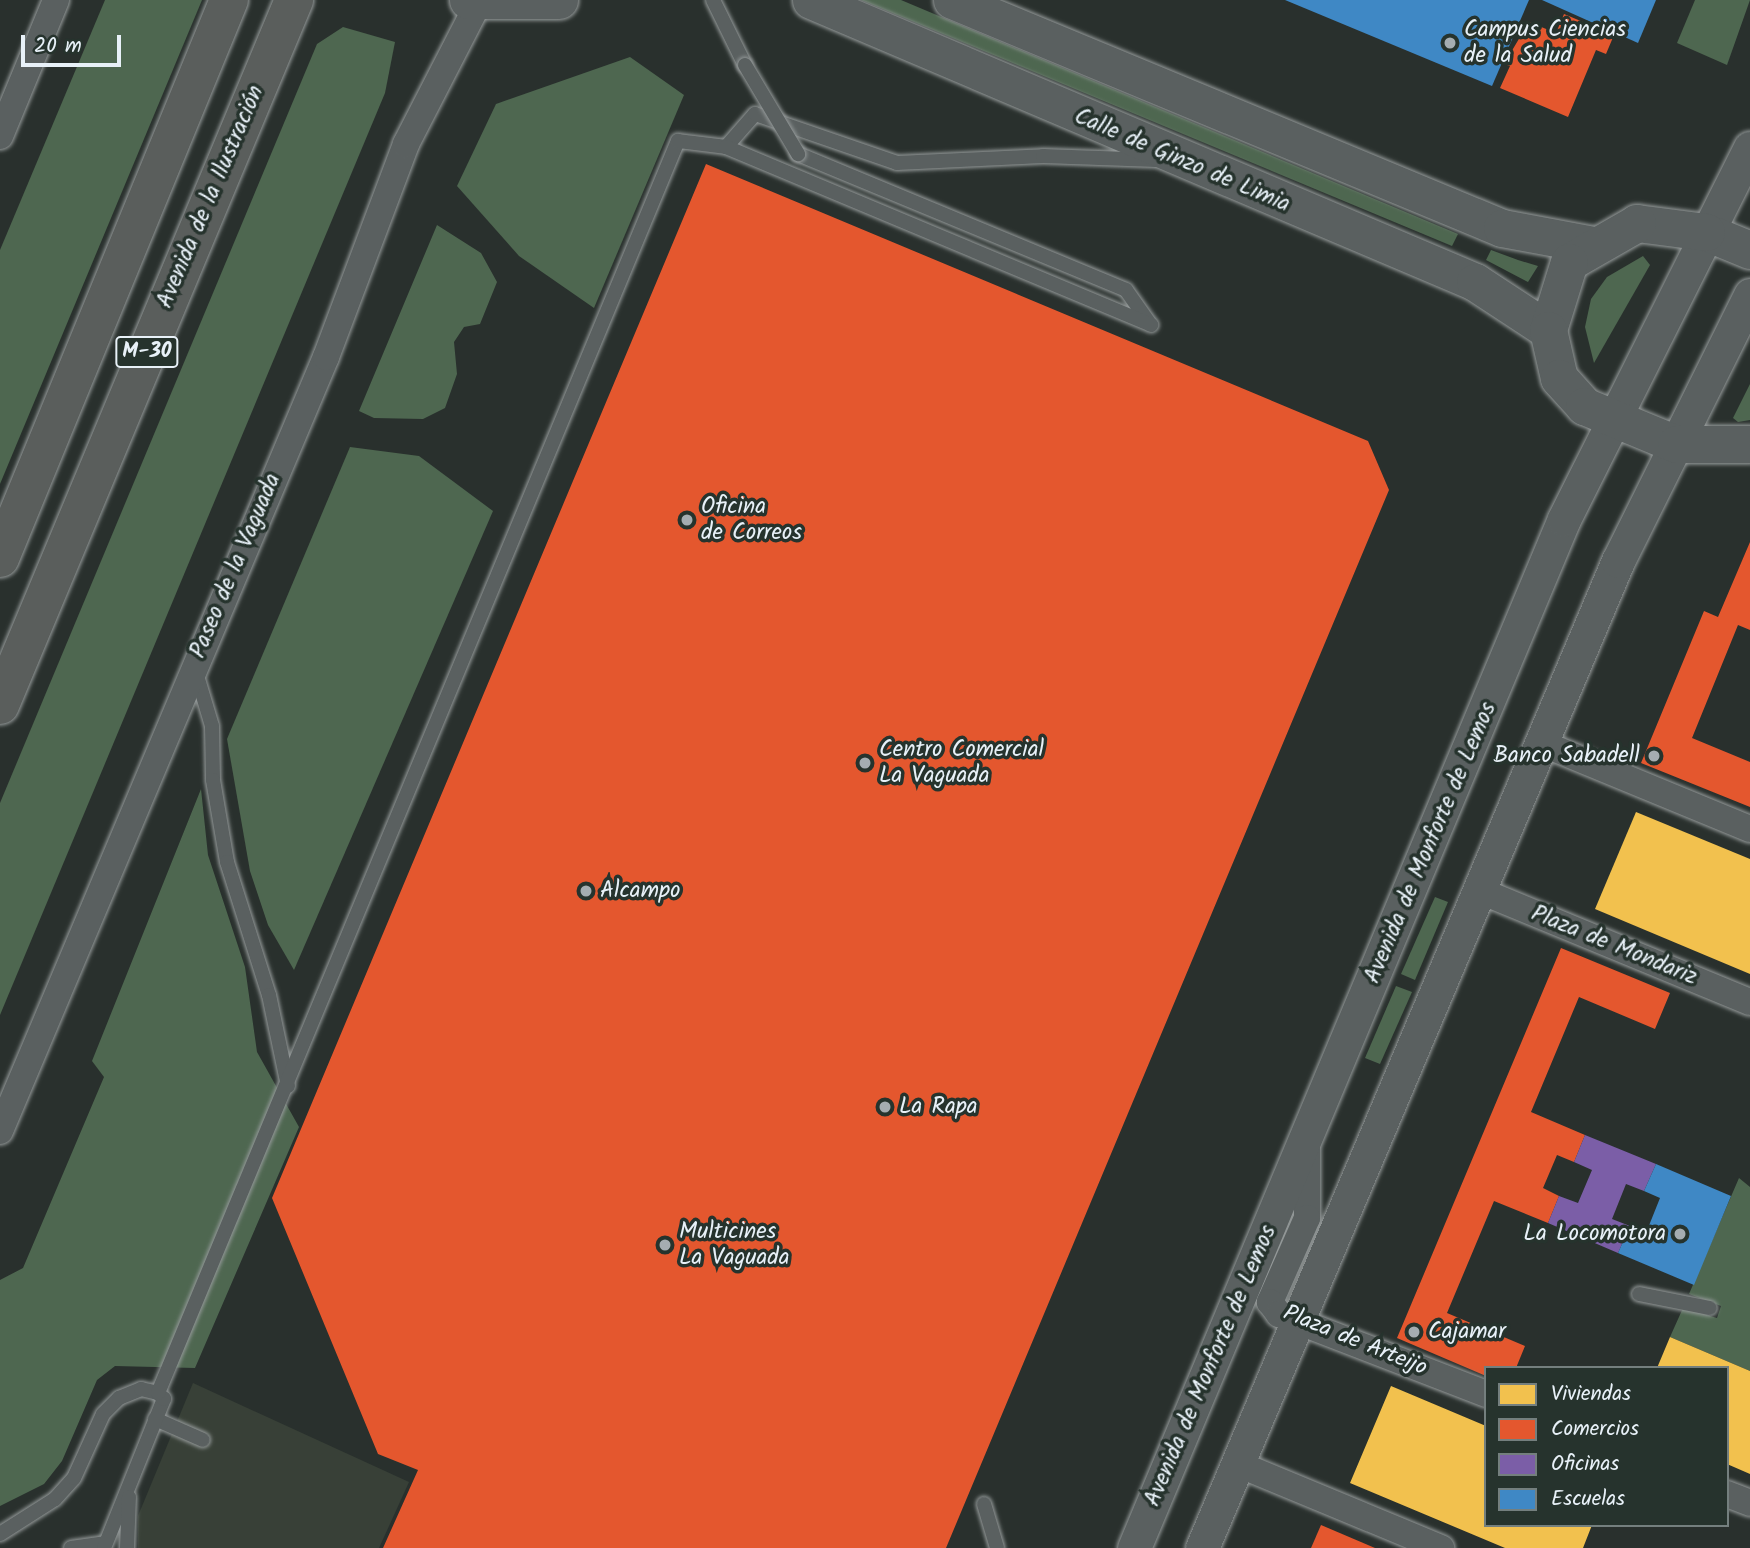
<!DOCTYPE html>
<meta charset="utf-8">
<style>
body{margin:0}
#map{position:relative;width:1750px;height:1548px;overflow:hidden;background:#29302d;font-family:Kalam,sans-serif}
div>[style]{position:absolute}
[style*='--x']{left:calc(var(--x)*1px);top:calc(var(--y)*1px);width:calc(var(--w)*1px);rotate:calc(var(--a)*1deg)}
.built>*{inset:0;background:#384037}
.green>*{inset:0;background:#4e6750}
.homes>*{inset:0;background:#f2c14e}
.shops>*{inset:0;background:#e4572e}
.offices>*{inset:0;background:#7b5ea7}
.schools>*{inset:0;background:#3f88c5}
.roads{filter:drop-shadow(0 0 2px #959a9a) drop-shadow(0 0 2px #959a9a)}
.service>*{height:14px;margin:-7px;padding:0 7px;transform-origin:7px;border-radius:7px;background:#5a6060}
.minor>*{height:26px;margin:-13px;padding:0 13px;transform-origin:13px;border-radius:13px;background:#5a6060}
.tertiary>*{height:33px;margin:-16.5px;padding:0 16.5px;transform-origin:16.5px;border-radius:16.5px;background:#5a6060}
.secondary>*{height:37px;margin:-18.5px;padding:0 18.5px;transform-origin:18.5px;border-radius:18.5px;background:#5a6060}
.trunk>*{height:38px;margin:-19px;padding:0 19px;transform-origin:19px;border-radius:19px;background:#5a5e5c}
.bridges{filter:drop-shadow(0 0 2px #959a9a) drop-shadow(0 0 2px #959a9a)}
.service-bridge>*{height:14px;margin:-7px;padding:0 7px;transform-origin:7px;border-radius:7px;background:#5a6060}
.dots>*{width:19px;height:19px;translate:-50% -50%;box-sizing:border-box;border:4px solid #26332d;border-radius:50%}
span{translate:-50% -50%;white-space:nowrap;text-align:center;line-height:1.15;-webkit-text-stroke:7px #26332d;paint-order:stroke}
.shield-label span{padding:2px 5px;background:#26332d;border:2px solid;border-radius:5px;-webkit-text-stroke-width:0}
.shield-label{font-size:21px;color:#e8f1f8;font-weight:700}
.poi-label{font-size:23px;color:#e8f1f8}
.left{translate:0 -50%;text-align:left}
.right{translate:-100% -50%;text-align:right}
.street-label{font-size:23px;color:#e8f1f8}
.legend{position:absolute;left:1484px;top:1366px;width:245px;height:161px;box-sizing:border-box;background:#26332d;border:2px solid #747f7e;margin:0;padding:9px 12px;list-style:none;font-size:21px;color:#e8f1f8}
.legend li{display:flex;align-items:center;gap:14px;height:35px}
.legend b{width:35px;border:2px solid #747f7e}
.scale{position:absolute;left:21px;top:35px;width:100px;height:32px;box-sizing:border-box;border:4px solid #e8f1f8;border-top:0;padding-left:9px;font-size:21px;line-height:24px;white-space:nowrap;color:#e8f1f8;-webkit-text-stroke:5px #26332d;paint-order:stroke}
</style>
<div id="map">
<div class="built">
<div style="clip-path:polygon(193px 1383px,409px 1482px,379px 1548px,138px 1548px,138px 1516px)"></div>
</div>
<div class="green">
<div style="clip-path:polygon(105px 0,202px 0,0 484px,0 250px)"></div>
<div style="clip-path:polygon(861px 0,901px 0,1458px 234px,1452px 246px)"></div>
<div style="clip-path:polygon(1695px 0,1750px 0,1727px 65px,1677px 43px)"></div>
<div style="clip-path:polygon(343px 27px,395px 42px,385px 93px,0 1015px,0 803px,317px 44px)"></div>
<div style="clip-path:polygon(630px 57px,684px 95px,594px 308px,519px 256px,457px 186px,496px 104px)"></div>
<div style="clip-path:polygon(437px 225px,481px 253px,497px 282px,480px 324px,464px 327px,454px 342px,457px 374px,445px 408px,423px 419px,374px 418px,359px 411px)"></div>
<div style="clip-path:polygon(1491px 250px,1518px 260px,1538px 266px,1528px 282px,1486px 260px)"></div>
<div style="clip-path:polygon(1643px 256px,1650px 265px,1594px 363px,1585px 327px,1591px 299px,1607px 277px)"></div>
<div style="clip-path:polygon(1750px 384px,1750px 420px,1738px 422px,1733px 418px)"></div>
<div style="clip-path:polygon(350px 447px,419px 456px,493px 511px,294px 970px,268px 925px,250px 871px,227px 739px)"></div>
<div style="clip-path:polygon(201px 789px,208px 855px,245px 967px,257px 1052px,299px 1127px,195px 1368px,115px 1366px,97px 1380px,62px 1461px,44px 1484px,0 1506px,0 1280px,23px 1268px,104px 1077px,92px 1061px)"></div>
<div style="clip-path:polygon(1435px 897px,1448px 902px,1415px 980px,1401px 974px)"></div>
<div style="clip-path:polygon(1396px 986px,1412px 992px,1380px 1064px,1365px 1058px)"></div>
<div style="clip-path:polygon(1739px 1178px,1750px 1187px,1750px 1371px,1670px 1337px,1683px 1308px,1717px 1318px,1721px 1306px,1689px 1294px)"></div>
</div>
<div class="homes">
<div style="clip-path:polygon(1636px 812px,1750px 859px,1750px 974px,1595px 909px)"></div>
<div style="clip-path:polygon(1670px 1337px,1750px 1371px,1750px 1474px,1727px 1464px,1727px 1368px,1657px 1368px)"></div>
<div style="clip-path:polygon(1391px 1386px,1486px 1426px,1486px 1525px,1592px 1525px,1583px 1548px,1505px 1548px,1350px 1483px)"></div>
</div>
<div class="shops">
<div style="clip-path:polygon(1564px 14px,1614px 35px,1606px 54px,1596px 50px,1568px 117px,1500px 88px,1510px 66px,1504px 64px,1529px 22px,1556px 33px)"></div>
<div style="clip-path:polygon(706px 164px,1368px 441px,1389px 490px,946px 1548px,383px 1548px,418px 1470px,378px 1454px,272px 1198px)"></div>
<div style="clip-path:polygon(1750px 542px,1750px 630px,1738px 625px,1692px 738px,1750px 762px,1750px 807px,1641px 763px,1704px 611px,1718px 617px)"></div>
<div style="clip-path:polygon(1561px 948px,1670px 993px,1655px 1029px,1579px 997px,1531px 1112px,1585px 1135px,1574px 1162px,1557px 1155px,1543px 1188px,1559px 1196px,1548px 1223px,1494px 1201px,1447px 1313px,1525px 1346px,1516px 1368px,1486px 1368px,1486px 1376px,1397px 1338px)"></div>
<div style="clip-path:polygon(1321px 1525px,1375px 1548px,1311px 1548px)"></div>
</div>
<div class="offices">
<div style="clip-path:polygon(1585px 1135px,1656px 1164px,1644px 1191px,1626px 1184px,1612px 1219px,1630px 1226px,1618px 1253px,1548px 1223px,1559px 1196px,1578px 1203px,1592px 1170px,1574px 1162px)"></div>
</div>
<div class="schools">
<div style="clip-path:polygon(1285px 0,1529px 0,1492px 86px)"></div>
<div style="clip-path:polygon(1542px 0,1656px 0,1638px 43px)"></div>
<div style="clip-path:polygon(1656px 1164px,1731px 1196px,1694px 1285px,1618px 1253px,1630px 1226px,1646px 1233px,1660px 1198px,1644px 1191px)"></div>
</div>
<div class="roads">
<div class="service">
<div style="--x:713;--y:0;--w:72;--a:63.8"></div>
<div style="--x:726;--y:147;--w:44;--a:-48.7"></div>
<div style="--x:755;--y:114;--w:150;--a:19"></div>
<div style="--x:897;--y:163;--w:146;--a:-2.7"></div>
<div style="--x:1043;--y:156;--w:113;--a:2"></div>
<div style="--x:798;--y:154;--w:355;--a:22.5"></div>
<div style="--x:1126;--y:290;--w:42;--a:54.8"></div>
<div style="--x:195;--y:669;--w:59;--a:73.4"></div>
<div style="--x:212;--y:726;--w:54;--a:88.9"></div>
<div style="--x:213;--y:780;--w:83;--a:80.3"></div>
<div style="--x:227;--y:862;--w:139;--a:72.5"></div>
<div style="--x:269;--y:995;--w:93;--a:78.2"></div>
<div style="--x:1639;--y:1294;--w:72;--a:11.2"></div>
<div style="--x:155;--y:1419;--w:52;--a:23.6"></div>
<div style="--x:984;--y:1504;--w:46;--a:73.5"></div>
<div style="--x:0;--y:1534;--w:65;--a:-32.5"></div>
<div style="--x:55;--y:1499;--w:28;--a:-48"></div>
<div style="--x:74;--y:1478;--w:70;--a:-65.6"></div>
<div style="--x:103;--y:1414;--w:23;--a:-45"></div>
<div style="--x:119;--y:1398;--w:24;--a:-22"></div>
<div style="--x:141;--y:1389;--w:17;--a:13"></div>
<div style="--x:71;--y:1548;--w:34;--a:-8"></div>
<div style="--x:104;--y:1548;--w:161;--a:-68.1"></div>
<div style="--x:164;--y:1399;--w:8;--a:-135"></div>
<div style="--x:158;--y:1393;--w:1356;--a:-67.45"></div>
<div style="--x:678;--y:141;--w:48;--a:7.1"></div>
<div style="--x:726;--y:147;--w:461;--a:22.7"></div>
<div style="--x:127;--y:1548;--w:51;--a:-87.8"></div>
</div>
<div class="minor">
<div style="--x:0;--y:136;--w:147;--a:-67.6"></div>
<div style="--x:1541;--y:743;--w:226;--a:22.4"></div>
<div style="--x:1478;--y:890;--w:294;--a:22.4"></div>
<div style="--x:0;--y:1131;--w:840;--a:-67.16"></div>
<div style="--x:326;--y:357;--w:228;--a:-69.4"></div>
<div style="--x:406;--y:144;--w:157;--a:-62.8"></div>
<div style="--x:1307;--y:1142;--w:76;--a:90"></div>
<div style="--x:1307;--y:1218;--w:92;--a:113.8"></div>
<div style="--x:1270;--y:1302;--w:15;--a:53"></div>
<div style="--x:1279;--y:1314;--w:222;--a:21.1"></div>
<div style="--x:1238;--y:1464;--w:220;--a:22.5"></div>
<div style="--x:1727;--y:1494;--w:25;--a:21"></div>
</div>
<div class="tertiary">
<div style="--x:1134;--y:1548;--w:1115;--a:-67.32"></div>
<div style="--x:1564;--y:519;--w:415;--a:-63.4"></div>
<div style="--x:1202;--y:1548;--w:1071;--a:-67.15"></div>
<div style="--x:1618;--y:561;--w:297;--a:-63.6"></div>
</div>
<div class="secondary">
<div style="--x:468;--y:0;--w:91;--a:0"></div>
<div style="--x:811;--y:0;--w:721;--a:23.01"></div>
<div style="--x:1475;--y:282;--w:87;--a:33.3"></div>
<div style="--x:952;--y:0;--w:595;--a:22.52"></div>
<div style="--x:1502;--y:228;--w:94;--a:10.5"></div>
<div style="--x:1750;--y:250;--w:48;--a:-157.8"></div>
<div style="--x:1706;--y:232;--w:70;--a:-172.6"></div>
<div style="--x:1637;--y:223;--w:78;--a:150.2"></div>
<div style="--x:1569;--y:262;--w:71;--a:107.2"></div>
<div style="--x:1548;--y:330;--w:49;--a:77.1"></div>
<div style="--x:1559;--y:378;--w:38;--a:48"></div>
<div style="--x:1584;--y:406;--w:100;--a:22.4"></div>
<div style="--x:1676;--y:444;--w:74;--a:0"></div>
</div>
<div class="trunk">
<div style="--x:0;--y:558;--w:603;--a:-67.69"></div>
<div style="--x:0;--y:705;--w:764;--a:-67.36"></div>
</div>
</div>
<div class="bridges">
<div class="service-bridge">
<div style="--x:745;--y:65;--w:104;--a:59.2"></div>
</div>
</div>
<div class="dots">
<div style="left:1450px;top:43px;background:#a5adb1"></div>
<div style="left:687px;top:520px;background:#a5adb1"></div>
<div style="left:1654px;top:756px;background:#a5adb1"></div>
<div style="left:865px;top:763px;background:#a5adb1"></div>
<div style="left:586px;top:891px;background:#a5adb1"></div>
<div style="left:885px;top:1107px;background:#a5adb1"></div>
<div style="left:1680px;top:1234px;background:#a5adb1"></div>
<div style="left:665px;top:1245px;background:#a5adb1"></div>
<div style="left:1414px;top:1332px;background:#a5adb1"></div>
</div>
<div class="shield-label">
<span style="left:147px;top:352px">M-30</span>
</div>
<div class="poi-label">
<span class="left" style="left:1464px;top:43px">Campus Ciencias<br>de la Salud</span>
<span class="left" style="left:701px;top:520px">Oficina<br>de Correos</span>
<span class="left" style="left:879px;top:763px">Centro Comercial<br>La Vaguada</span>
<span class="right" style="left:1640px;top:756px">Banco Sabadell</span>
<span class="left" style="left:600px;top:891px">Alcampo</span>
<span class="left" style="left:899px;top:1107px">La Rapa</span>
<span class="left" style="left:679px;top:1245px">Multicines<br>La Vaguada</span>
<span class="right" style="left:1666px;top:1234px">La Locomotora</span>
<span class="left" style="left:1428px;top:1332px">Cajamar</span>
</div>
<div class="street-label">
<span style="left:1182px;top:161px;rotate:23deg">Calle de Ginzo de Limia</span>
<span style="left:211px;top:197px;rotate:-67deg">Avenida de la Ilustración</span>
<span style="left:236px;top:566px;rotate:-67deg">Paseo de la Vaguada</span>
<span style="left:1431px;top:843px;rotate:-67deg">Avenida de Monforte de Lemos</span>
<span style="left:1614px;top:946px;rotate:22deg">Plaza de Mondariz</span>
<span style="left:1355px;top:1341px;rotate:22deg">Plaza de Arteijo</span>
<span style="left:1211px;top:1366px;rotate:-67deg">Avenida de Monforte de Lemos</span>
</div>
<ul class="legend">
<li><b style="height:19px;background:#f2c14e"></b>Viviendas</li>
<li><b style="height:19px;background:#e4572e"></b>Comercios</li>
<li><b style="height:19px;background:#7b5ea7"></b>Oficinas</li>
<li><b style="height:19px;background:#3f88c5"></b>Escuelas</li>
</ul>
<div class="scale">20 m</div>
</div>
